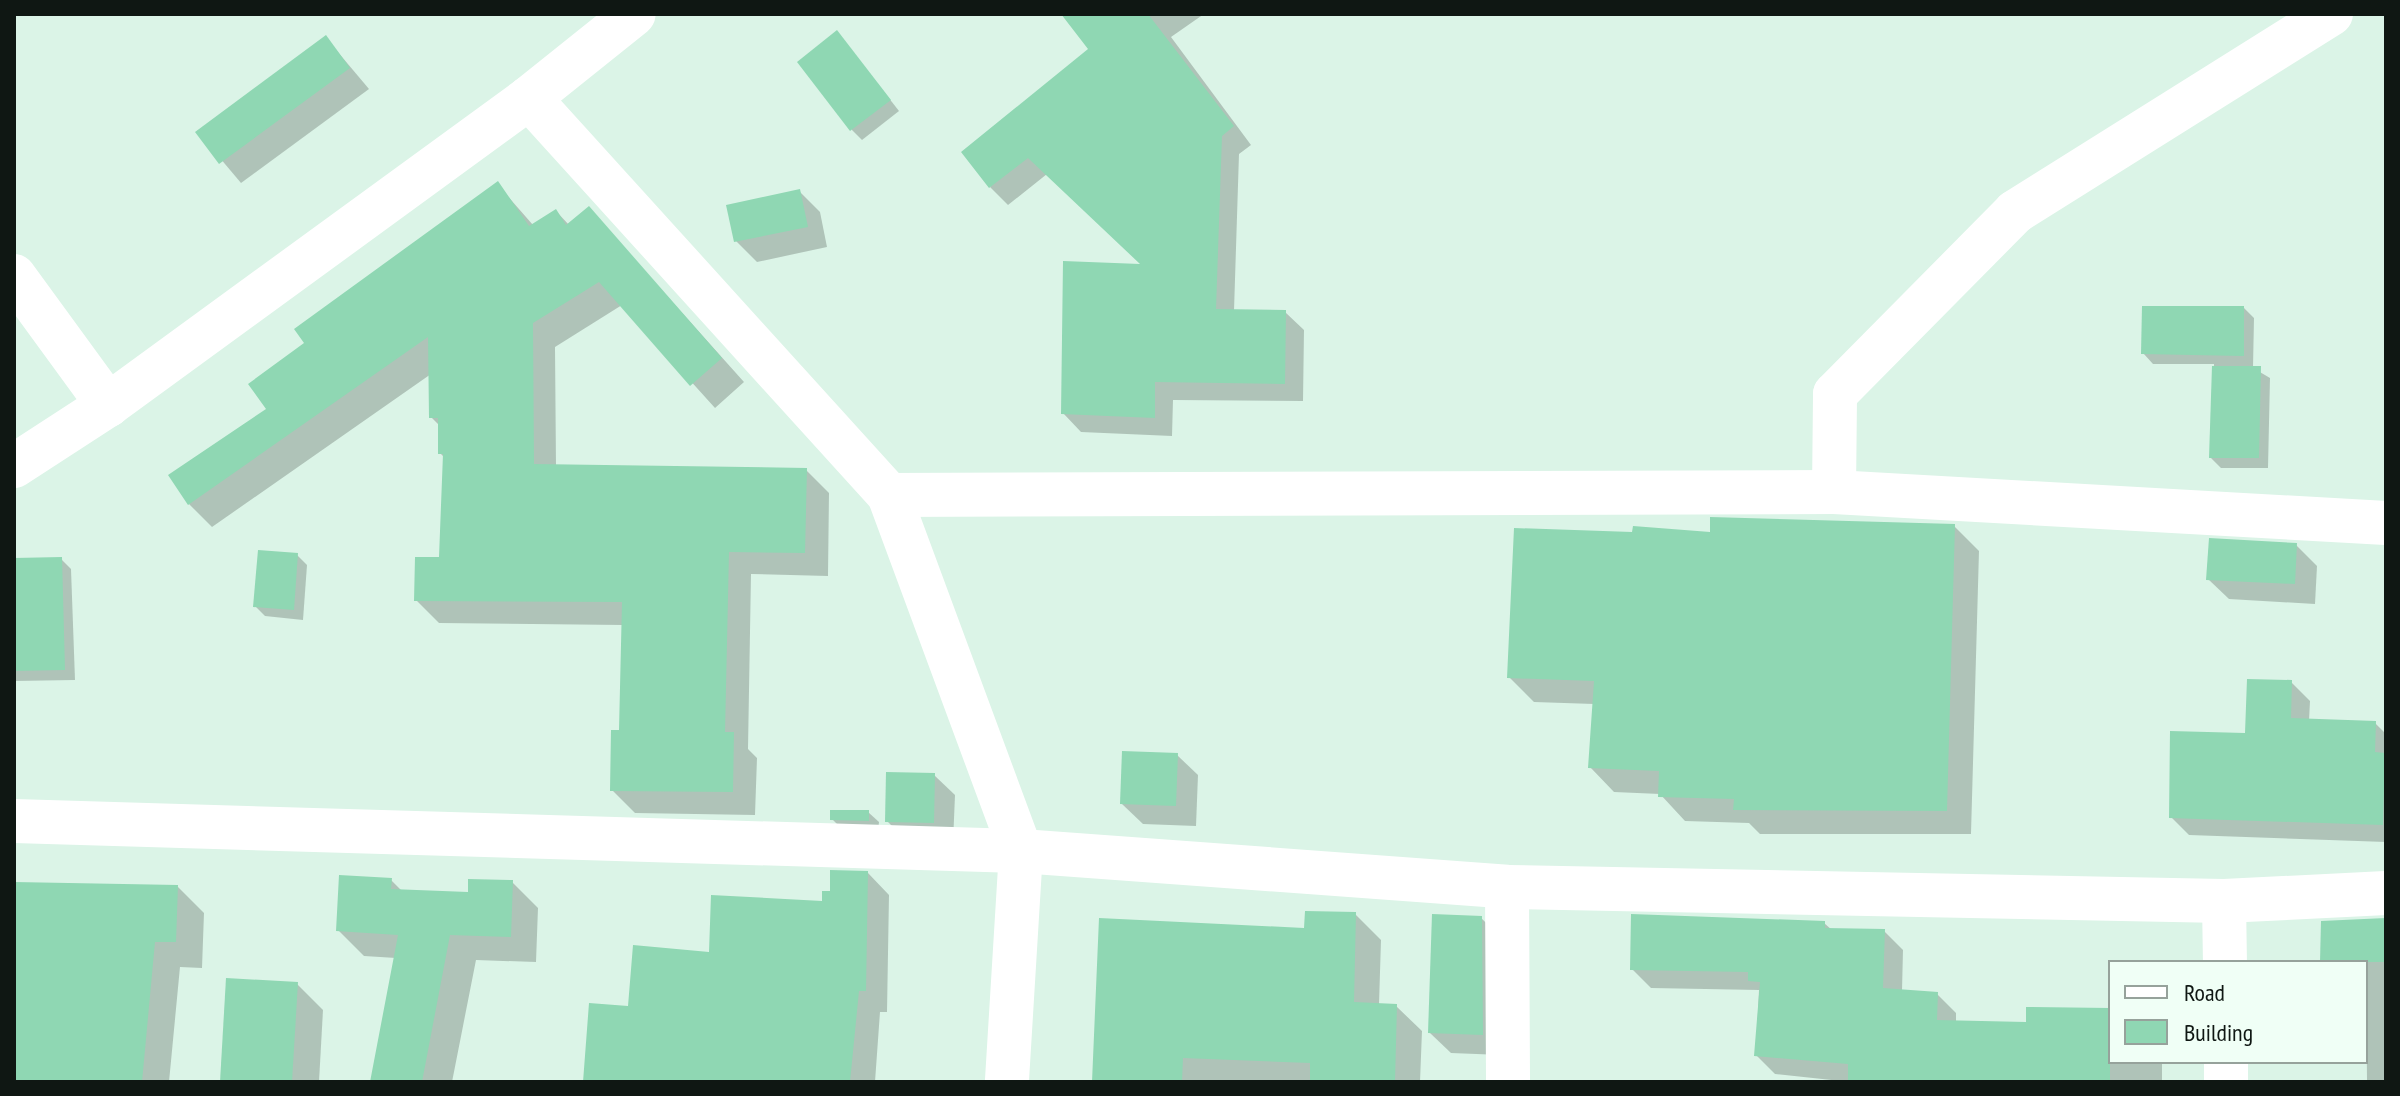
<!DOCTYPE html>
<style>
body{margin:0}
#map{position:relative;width:2400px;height:1096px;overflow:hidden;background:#dbf4e7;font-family:"PT Sans Narrow",sans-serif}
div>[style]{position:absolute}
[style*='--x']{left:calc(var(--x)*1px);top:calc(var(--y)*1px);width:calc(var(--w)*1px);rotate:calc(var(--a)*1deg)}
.shadow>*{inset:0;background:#0003}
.building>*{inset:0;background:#8fd7b3}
.minor>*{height:44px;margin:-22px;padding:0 22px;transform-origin:22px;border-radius:22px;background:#fff}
span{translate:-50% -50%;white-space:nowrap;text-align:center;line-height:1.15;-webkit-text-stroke:8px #f0fff6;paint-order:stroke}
.frame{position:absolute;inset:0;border:16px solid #0f1713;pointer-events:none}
.legend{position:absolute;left:2108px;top:960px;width:260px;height:104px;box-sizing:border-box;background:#f0fff6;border:2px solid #96a29b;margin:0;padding:10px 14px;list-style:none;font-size:24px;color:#0f1713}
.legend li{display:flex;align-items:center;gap:16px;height:40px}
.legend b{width:40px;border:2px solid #96a29b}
</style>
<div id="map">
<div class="shadow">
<div style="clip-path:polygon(1064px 14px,1204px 14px,1171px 37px,1251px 145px,1239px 154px,1234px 311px,1285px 312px,1304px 330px,1303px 401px,1173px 400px,1172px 436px,1081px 432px,1063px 413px,1144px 266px,1047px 174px,1008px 205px,990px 187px,1091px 49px)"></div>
<div style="clip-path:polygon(837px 32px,899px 111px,862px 140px,852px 130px)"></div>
<div style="clip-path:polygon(326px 38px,369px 89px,241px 183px,198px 132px)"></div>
<div style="clip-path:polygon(497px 184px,533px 225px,556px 211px,569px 225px,589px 209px,744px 382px,715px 408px,622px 305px,555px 347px,556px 466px,806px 470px,829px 493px,828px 576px,751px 574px,748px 749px,757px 758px,755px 815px,635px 813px,612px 790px,621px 732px,623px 625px,439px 623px,416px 600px,441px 559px,445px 458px,440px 453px,440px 426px,431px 417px,431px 374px,212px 527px,189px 504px,268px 409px,307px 344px)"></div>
<div style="clip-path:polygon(800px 192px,820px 212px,827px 247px,757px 262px,736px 241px)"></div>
<div style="clip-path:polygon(2244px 308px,2254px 318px,2253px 368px,2270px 378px,2268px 468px,2221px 468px,2211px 458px,2214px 364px,2153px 364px,2143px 353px)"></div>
<div style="clip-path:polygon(1954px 526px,1979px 551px,1971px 834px,1760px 834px,1749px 823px,1685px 821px,1660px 794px,1614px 792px,1590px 767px,1594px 704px,1534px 702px,1509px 677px,1712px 534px)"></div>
<div style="clip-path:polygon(2296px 545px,2317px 566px,2315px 604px,2229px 599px,2208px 579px)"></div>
<div style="clip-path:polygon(297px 555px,307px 565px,303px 620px,265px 616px,255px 606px)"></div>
<div style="clip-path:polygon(61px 559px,71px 569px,75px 680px,14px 681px,14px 560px)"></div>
<div style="clip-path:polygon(2291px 682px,2310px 701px,2309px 721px,2375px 723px,2386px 734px,2386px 842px,2189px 835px,2171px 817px)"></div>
<div style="clip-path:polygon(1177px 755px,1198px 775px,1196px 826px,1143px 824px,1122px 804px)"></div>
<div style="clip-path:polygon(934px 775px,955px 795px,953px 843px,908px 842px,887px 821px)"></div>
<div style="clip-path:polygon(868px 812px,879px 822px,878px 831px,843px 830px,832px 819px)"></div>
<div style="clip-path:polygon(868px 873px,889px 895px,887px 1012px,880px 1012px,875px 1082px,585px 1082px,630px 1008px,711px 954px,824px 903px)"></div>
<div style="clip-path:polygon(391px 880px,402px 891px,470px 894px,512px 882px,538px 908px,536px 962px,476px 960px,452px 1082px,372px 1082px,396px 958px,364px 956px,338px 930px)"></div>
<div style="clip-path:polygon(14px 884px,178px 887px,204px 913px,202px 968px,180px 967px,169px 1082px,14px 1082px)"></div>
<div style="clip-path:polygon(1355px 914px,1381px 940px,1379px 1005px,1396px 1006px,1422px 1031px,1420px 1082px,1094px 1082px,1306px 930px)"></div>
<div style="clip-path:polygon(1481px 918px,1502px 938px,1502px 1055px,1451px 1053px,1430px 1033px)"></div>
<div style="clip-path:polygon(2386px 919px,2386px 1082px,2367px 1082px,2366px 962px,2322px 962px)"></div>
<div style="clip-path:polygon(1824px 923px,1832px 930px,1884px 931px,1903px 950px,1902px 991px,1937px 994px,1956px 1013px,1956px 1023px,2028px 1024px,2110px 1010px,2110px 1062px,2162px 1062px,2162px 1082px,1850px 1082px,1775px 1074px,1756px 1055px,1759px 990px,1651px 988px,1632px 969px)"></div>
<div style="clip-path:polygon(297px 984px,323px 1010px,319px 1082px,222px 1082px)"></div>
</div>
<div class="building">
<div style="clip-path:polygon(1061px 14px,1148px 14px,1234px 126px,1222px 136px,1216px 309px,1286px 310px,1285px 384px,1155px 382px,1155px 418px,1061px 414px,1063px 261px,1140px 264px,1028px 158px,989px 188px,961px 152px,1088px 49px)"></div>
<div style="clip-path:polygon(837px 30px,891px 100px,850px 131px,797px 62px)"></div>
<div style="clip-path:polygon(326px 35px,350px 68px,219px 164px,195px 132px)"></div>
<div style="clip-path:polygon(498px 181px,529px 226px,556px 209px,566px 225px,589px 206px,722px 358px,690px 386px,599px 282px,533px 323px,534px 464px,807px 468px,805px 553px,729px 552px,725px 732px,734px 732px,733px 792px,610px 791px,611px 730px,619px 730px,622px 602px,414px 601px,415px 557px,439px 557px,443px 454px,438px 454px,438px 418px,429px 418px,428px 337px,188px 505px,168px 475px,266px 409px,248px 384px,304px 343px,294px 329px)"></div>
<div style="clip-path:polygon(800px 189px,808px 227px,734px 242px,726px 205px)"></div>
<div style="clip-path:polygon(2142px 306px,2244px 306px,2244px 356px,2141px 354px)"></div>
<div style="clip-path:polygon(2212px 366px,2261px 366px,2259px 458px,2209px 458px)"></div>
<div style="clip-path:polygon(1710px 517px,1955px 524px,1947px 811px,1733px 810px,1734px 799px,1658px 797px,1659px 771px,1588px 768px,1594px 681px,1507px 678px,1514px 528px,1632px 532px,1633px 526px,1710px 532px)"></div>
<div style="clip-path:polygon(2209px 538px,2297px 543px,2295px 584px,2206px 580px)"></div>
<div style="clip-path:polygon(258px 550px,298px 553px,294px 610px,253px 607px)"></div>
<div style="clip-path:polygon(62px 557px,65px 670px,14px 671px,14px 558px)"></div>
<div style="clip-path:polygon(2247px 679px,2292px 680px,2291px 718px,2376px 721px,2375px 752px,2385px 753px,2383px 825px,2169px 818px,2170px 731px,2245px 733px)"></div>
<div style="clip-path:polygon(1122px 751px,1178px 753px,1176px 806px,1120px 804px)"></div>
<div style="clip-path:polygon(886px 772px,935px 773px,934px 823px,885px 822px)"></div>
<div style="clip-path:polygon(830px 810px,869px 810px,869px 821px,830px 820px)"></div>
<div style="clip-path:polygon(830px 870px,868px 871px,866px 991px,859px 991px,850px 1082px,583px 1082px,589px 1003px,628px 1006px,633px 945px,709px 952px,711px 895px,822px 901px,822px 891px,830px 891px)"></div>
<div style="clip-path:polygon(339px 875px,392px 878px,391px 889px,468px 892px,468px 879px,513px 880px,511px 937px,450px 935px,422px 1082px,370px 1082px,398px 935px,336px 931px)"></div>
<div style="clip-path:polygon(14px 882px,178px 885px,176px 942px,155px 942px,142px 1082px,14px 1082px)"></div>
<div style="clip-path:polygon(1305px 911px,1356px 912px,1354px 1002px,1397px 1004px,1395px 1082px,1310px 1082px,1310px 1063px,1183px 1058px,1182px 1082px,1092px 1082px,1099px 918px,1304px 928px)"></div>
<div style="clip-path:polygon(1432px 914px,1482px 916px,1483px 1035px,1428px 1033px)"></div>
<div style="clip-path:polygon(1631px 914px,1825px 921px,1825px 928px,1885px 929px,1883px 988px,1938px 992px,1937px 1020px,2026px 1022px,2026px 1007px,2110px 1008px,2110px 1082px,1848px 1082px,1848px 1064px,1754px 1056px,1760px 982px,1748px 981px,1748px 972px,1630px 970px)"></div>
<div style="clip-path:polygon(2386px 918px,2386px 962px,2320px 962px,2321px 921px)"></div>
<div style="clip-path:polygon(226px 978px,298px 982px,292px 1082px,220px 1082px)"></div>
</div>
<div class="minor">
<div style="--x:529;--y:98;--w:536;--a:47.8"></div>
<div style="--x:889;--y:495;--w:380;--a:69.7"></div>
<div style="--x:1021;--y:851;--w:231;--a:93.5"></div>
<div style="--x:14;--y:276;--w:160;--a:53.9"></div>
<div style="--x:14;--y:466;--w:112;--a:-33"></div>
<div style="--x:108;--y:405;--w:521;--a:-36.1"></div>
<div style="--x:529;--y:98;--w:134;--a:-38.7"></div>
<div style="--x:1834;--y:492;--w:98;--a:-89.4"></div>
<div style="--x:1835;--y:394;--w:256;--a:-45.3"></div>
<div style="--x:2015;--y:212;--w:373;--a:-32.1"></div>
<div style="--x:889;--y:495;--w:945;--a:-0.18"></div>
<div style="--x:1834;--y:492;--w:553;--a:3.21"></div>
<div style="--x:14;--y:821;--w:1007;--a:1.71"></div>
<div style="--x:1021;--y:851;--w:487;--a:4.2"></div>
<div style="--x:1507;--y:887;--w:717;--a:1.12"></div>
<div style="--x:2224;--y:901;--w:162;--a:-2.8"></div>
<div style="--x:1507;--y:887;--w:195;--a:89.7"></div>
<div style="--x:2224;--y:901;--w:61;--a:89.1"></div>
<div style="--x:2226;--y:1062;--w:20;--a:90"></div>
</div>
<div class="frame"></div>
<ul class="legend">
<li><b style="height:10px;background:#fff"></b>Road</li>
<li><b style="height:22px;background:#8fd7b3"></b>Building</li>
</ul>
</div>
